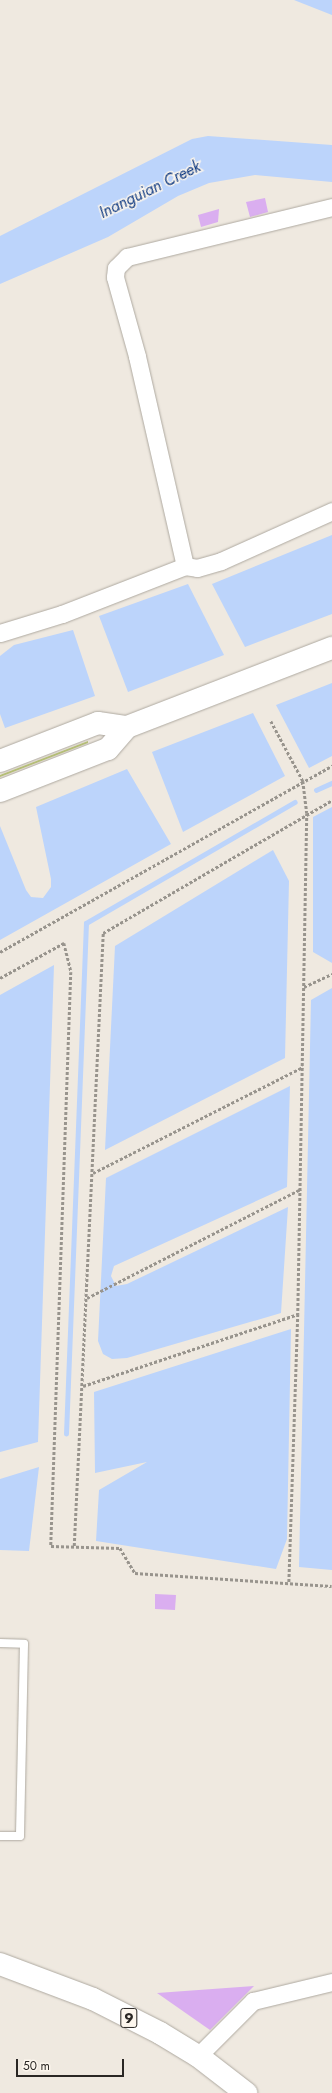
<!DOCTYPE html>
<style>
body{margin:0}
#map{position:relative;width:332px;height:2093px;overflow:hidden;background:#efe9e0;font-family:Jost,sans-serif}
div>[style]{position:absolute}
[style*='--x']{left:calc(var(--x)*1px);top:calc(var(--y)*1px);width:calc(var(--w)*1px);rotate:calc(var(--a)*1deg)}
.green>*{inset:0;background:#b5bf74}
.water>*{inset:0;background:#bcd4fb}
.stream>*{height:4.5px;margin:-2.25px;padding:0 2.25px;transform-origin:2.25px;border-radius:2.25px;background:#bcd4fb}
.building>*{inset:0;background:#daaef0}
.path>*{height:2.5px;margin-top:-1.25px;transform-origin:0;background:repeating-linear-gradient(90deg,#98948d 0 3px,transparent 0 5px)}
.roads{filter:drop-shadow(0 0 1px #aea9a0) drop-shadow(0 0 1px #aea9a0)}
.service>*{height:8px;margin:-4px;padding:0 4px;transform-origin:4px;border-radius:4px;background:#fff}
.minor>*{height:17px;margin:-8.5px;padding:0 8.5px;transform-origin:8.5px;border-radius:8.5px;background:#fff}
.trunk>*{height:22px;margin:-11px;padding:0 11px;transform-origin:11px;border-radius:11px;background:#fff}
span{translate:-50% -50%;white-space:nowrap;text-align:center;line-height:1.15;-webkit-text-stroke:3px #fcf6ed;paint-order:stroke}
.shield-label span{padding:1px 3px;background:#fcf6ed;border:1px solid;border-radius:3px;-webkit-text-stroke-width:0}
.shield-label{font-size:14px;color:#2a2724;font-weight:700}
.water-label{font-size:16px;color:#0f3a83;font-style:italic}
.scale{position:absolute;left:16px;top:2059px;width:108px;height:18px;box-sizing:border-box;border:2px solid #2a2724;border-top:0;padding-left:5px;font-size:12px;line-height:14px;white-space:nowrap;color:#2a2724;-webkit-text-stroke:3px #fcf6ed;paint-order:stroke}
</style>
<div id="map">
<div class="green">
<div style="clip-path:polygon(88px 741px,88px 743px,0 777px,0 775px)"></div>
</div>
<div class="water">
<div style="clip-path:polygon(294px 0,332px 0,332px 15px,299px 2px)"></div>
<div style="clip-path:polygon(208px 136px,332px 145px,332px 182px,255px 175px,209px 183px,178px 196px,108px 237px,0 284px,0 236px,192px 139px)"></div>
<div style="clip-path:polygon(332px 535px,332px 614px,245px 647px,212px 584px)"></div>
<div style="clip-path:polygon(188px 584px,224px 655px,128px 692px,99px 616px)"></div>
<div style="clip-path:polygon(73px 630px,95px 696px,5px 728px,0 714px,0 656px,14px 645px)"></div>
<div style="clip-path:polygon(332px 683px,332px 756px,309px 768px,276px 705px)"></div>
<div style="clip-path:polygon(253px 713px,285px 776px,183px 832px,152px 752px)"></div>
<div style="clip-path:polygon(127px 769px,171px 844px,0 940px,0 826px,26px 890px,31px 897px,43px 898px,51px 887px,51px 879px,36px 807px)"></div>
<div style="clip-path:polygon(332px 807px,332px 963px,313px 952px,313px 817px)"></div>
<div style="clip-path:polygon(273px 850px,289px 881px,285px 1058px,105px 1150px,115px 946px)"></div>
<div style="clip-path:polygon(54px 965px,38px 1442px,0 1452px,0 995px)"></div>
<div style="clip-path:polygon(332px 988px,332px 1570px,299px 1567px,311px 1000px)"></div>
<div style="clip-path:polygon(290px 1086px,287px 1187px,114px 1266px,111px 1276px,116px 1286px,127px 1284px,288px 1207px,281px 1313px,127px 1358px,112px 1359px,103px 1354px,98px 1341px,106px 1178px)"></div>
<div style="clip-path:polygon(291px 1329px,287px 1539px,276px 1569px,96px 1541px,99px 1490px,147px 1462px,95px 1473px,94px 1392px)"></div>
<div style="clip-path:polygon(39px 1467px,29px 1551px,0 1550px,0 1479px)"></div>
</div>
<div class="stream">
<div style="--x:316;--y:790;--w:17;--a:-24"></div>
<div style="--x:66;--y:1434;--w:511;--a:-87.76"></div>
<div style="--x:86;--y:923;--w:241;--a:-30.1"></div>
</div>
<div class="building">
<div style="clip-path:polygon(265px 198px,268px 212px,250px 217px,246px 202px)"></div>
<div style="clip-path:polygon(219px 209px,218px 222px,201px 227px,198px 215px)"></div>
<div style="clip-path:polygon(155px 1594px,176px 1595px,175px 1610px,155px 1609px)"></div>
<div style="clip-path:polygon(254px 1986px,210px 2030px,157px 1993px)"></div>
</div>
<div class="path">
<div style="--x:271;--y:721;--w:68;--a:61.9"></div>
<div style="--x:303;--y:781;--w:32;--a:83"></div>
<div style="--x:307;--y:813;--w:501;--a:91.03"></div>
<div style="--x:298;--y:1314;--w:269;--a:91.9"></div>
<div style="--x:0;--y:952;--w:381;--a:-29.3"></div>
<div style="--x:0;--y:978;--w:73;--a:-28.7"></div>
<div style="--x:64;--y:943;--w:30;--a:76"></div>
<div style="--x:71;--y:972;--w:574;--a:92"></div>
<div style="--x:51;--y:1546;--w:69;--a:1.7"></div>
<div style="--x:120;--y:1548;--w:29;--a:59"></div>
<div style="--x:135;--y:1573;--w:197;--a:3.8"></div>
<div style="--x:304;--y:987;--w:31;--a:-25"></div>
<div style="--x:93;--y:1173;--w:235;--a:-26.8"></div>
<div style="--x:87;--y:1298;--w:240;--a:-27"></div>
<div style="--x:83;--y:1386;--w:227;--a:-18.5"></div>
<div style="--x:74;--y:1546;--w:614;--a:-87.29"></div>
<div style="--x:103;--y:933;--w:265;--a:-30.1"></div>
</div>
<div class="roads">
<div class="service">
<div style="--x:0;--y:1643;--w:24;--a:2"></div>
<div style="--x:24;--y:1644;--w:192;--a:91.2"></div>
<div style="--x:20;--y:1836;--w:20;--a:180"></div>
</div>
<div class="minor">
<div style="--x:185;--y:566;--w:215;--a:-102.9"></div>
<div style="--x:137;--y:356;--w:82;--a:-105.6"></div>
<div style="--x:115;--y:277;--w:9;--a:-84"></div>
<div style="--x:116;--y:268;--w:16;--a:-45"></div>
<div style="--x:127;--y:257;--w:211;--a:-13.7"></div>
<div style="--x:0;--y:633;--w:65;--a:-17"></div>
<div style="--x:62;--y:614;--w:132;--a:-21.3"></div>
<div style="--x:185;--y:566;--w:12;--a:9"></div>
<div style="--x:197;--y:568;--w:25;--a:-16"></div>
<div style="--x:221;--y:561;--w:122;--a:-24.2"></div>
<div style="--x:198;--y:2056;--w:78;--a:-45"></div>
<div style="--x:253;--y:2001;--w:81;--a:-13.5"></div>
</div>
<div class="trunk">
<div style="--x:0;--y:761;--w:105;--a:-21.2"></div>
<div style="--x:98;--y:723;--w:29;--a:8"></div>
<div style="--x:127;--y:727;--w:220;--a:-21.1"></div>
<div style="--x:0;--y:791;--w:116;--a:-21.3"></div>
<div style="--x:108;--y:749;--w:29;--a:-49"></div>
<div style="--x:0;--y:1964;--w:99;--a:20.6"></div>
<div style="--x:93;--y:1999;--w:75;--a:26.9"></div>
<div style="--x:160;--y:2033;--w:44;--a:31.2"></div>
<div style="--x:198;--y:2056;--w:61;--a:37.6"></div>
</div>
</div>
<div class="shield-label">
<span style="left:129px;top:2018px">9</span>
</div>
<div class="water-label">
<span style="left:150px;top:190px;rotate:-26deg">Inanguian Creek</span>
</div>
<div class="scale">50 m</div>
</div>
